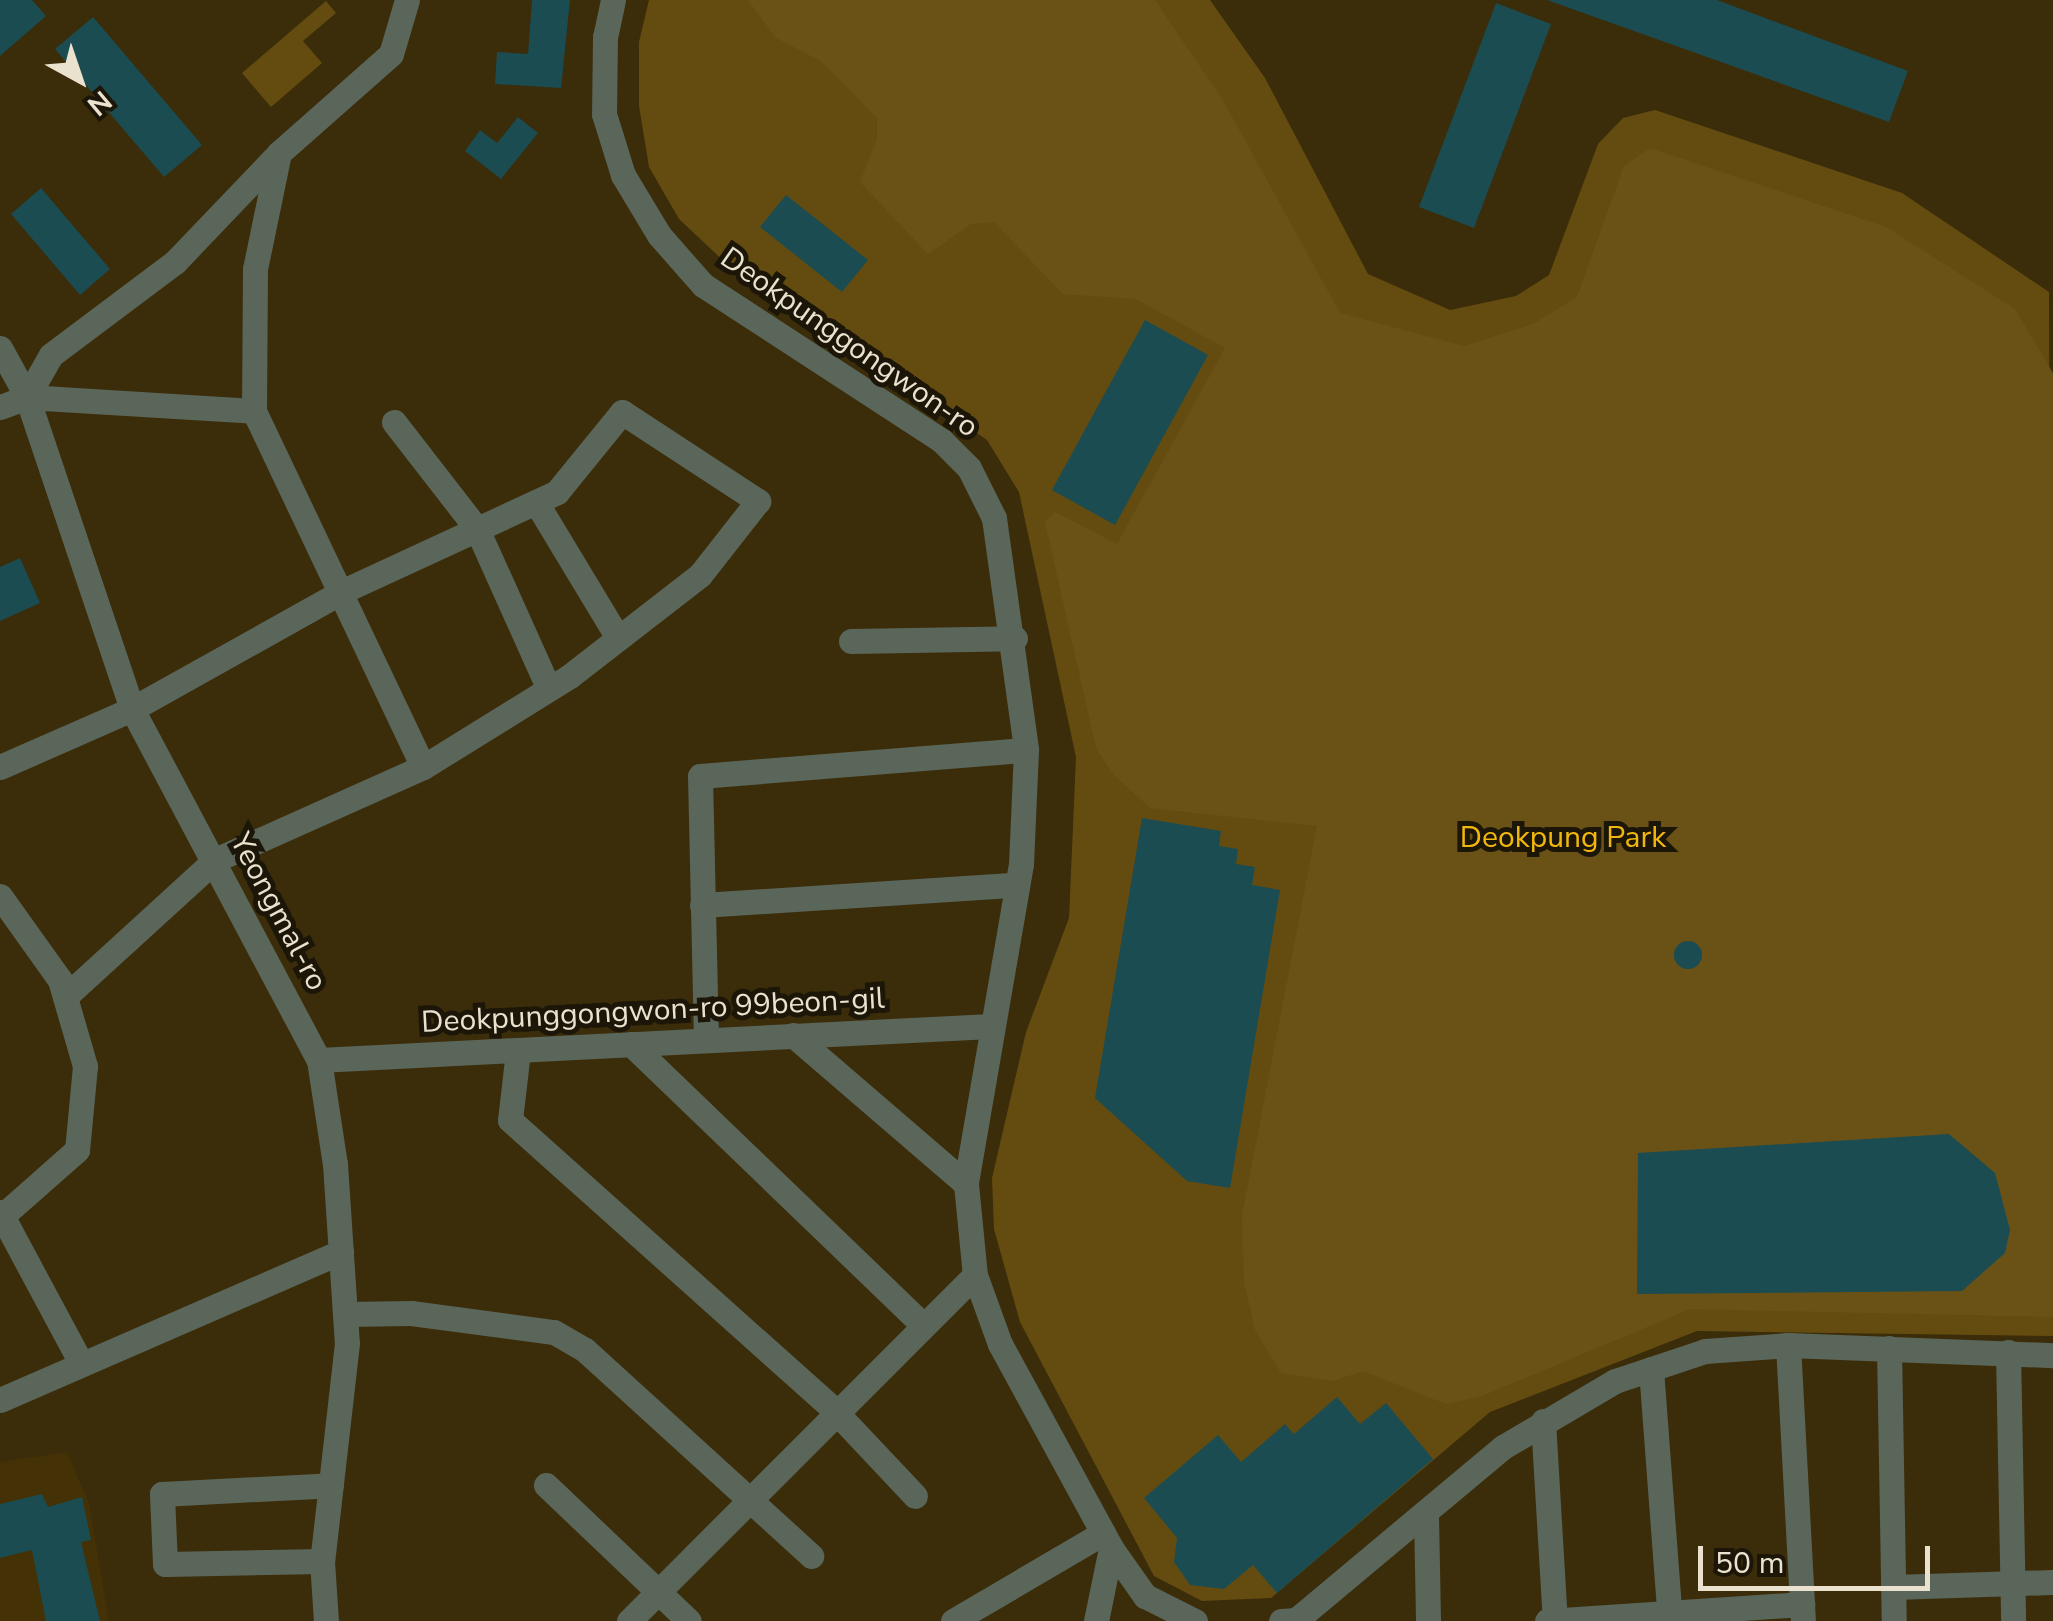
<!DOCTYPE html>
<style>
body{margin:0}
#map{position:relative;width:2053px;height:1621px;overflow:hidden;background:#3b2c0a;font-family:"Nunito Sans",sans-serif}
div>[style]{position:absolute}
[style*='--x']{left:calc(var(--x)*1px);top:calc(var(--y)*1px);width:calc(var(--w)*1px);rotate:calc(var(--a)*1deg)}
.built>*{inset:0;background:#443206}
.green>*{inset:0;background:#644c11}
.forest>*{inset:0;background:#6a5217}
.building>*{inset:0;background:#1a4c51}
.round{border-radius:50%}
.street>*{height:25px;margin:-12.5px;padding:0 12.5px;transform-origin:12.5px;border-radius:12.5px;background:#5a665a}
span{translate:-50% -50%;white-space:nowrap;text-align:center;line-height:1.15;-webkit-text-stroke:10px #1c1608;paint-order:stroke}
.street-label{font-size:30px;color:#eae1ce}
.park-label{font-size:30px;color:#f2b70e}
.north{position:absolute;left:30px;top:30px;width:100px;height:100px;-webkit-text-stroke:8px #1c1608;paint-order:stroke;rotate:140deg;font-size:28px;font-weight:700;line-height:40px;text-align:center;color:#eae1ce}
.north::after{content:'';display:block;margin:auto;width:35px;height:45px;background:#eae1ce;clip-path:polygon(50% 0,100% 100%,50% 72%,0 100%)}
.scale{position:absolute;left:1698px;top:1546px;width:232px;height:45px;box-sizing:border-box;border:5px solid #eae1ce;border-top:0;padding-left:12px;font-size:30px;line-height:35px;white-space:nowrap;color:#eae1ce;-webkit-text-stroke:8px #1c1608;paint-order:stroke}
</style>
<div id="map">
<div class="built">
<div style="clip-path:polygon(67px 1452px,89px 1503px,109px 1621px,0 1621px,0 1462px)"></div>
</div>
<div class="green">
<div style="clip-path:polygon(649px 0,1210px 0,1265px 78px,1368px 274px,1450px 310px,1516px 296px,1549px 275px,1598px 144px,1623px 118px,1655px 110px,1902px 193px,2049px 292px,2053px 1336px,1697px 1331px,1490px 1412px,1271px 1598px,1202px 1601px,1154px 1576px,1020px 1322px,994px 1229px,992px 1178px,1026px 1032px,1069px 918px,1076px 757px,1019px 492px,987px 440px,729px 266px,679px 219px,649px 167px,639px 106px,639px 42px)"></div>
<div style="clip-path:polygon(326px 1px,336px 13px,303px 41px,322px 63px,271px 107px,242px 73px)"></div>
</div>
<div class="forest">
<div style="clip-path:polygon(748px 0,1155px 0,1224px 102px,1340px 313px,1464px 346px,1533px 324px,1577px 297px,1624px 166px,1650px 148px,1886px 227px,2015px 309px,2053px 373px,2053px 1317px,1690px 1309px,1482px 1396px,1446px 1404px,1363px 1371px,1333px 1381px,1281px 1373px,1255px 1330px,1244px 1282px,1242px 1216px,1317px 826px,1150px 808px,1113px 774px,1096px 748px,1045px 522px,1055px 512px,1117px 544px,1225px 348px,1136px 299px,1063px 294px,994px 222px,971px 224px,928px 254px,860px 182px,877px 139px,877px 118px,821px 61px,776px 38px)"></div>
</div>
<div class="building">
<div style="clip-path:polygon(0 0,32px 0,46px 16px,0 56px)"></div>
<div style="clip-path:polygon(532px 0,570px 0,561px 88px,495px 84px,497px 52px,528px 54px)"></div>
<div style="clip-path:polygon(1547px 0,1717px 0,1908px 71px,1889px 122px)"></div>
<div style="clip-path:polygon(1496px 3px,1551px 24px,1474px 228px,1419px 207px)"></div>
<div style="clip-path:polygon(93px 17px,202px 145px,164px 177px,55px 49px)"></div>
<div style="clip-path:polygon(518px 117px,538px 133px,501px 179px,465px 151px,480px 130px,497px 143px)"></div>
<div style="clip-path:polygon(41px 188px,110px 269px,80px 295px,11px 214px)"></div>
<div style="clip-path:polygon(786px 195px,868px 260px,842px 292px,760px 227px)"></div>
<div style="clip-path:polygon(1145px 320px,1208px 355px,1115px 525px,1052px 490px)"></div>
<div style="clip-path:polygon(20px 558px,40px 603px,0 621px,0 567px)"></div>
<div style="clip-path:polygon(1142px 818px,1221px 831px,1219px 846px,1238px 849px,1236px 864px,1255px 867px,1252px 885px,1280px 890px,1230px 1188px,1187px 1181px,1095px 1098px)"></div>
<div class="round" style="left:1674px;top:941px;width:28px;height:28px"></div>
<div style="clip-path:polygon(1949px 1134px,1995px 1173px,2010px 1230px,2005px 1253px,1962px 1291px,1637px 1294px,1638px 1153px)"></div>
<div style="clip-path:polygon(1337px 1397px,1360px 1424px,1386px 1403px,1433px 1459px,1277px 1593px,1253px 1565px,1224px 1589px,1190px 1585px,1174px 1562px,1177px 1538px,1144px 1498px,1218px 1435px,1241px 1462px,1285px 1424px,1294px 1434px)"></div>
<div style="clip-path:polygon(42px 1494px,48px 1507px,82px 1497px,91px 1540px,81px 1542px,100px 1621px,46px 1621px,32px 1550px,0 1558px,0 1504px)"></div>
</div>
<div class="street">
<div style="--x:613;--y:0;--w:38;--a:102"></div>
<div style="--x:605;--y:37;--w:77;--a:90.7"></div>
<div style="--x:604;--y:114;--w:64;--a:72.7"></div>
<div style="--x:623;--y:175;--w:70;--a:59"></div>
<div style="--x:659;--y:235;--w:67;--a:48.7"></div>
<div style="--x:703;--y:285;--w:285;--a:33.1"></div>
<div style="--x:942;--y:441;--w:38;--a:45"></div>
<div style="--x:969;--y:468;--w:56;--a:63.4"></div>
<div style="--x:994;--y:518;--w:234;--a:82.1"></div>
<div style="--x:1026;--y:750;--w:114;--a:92.5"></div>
<div style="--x:1021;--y:864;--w:325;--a:99.8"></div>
<div style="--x:966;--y:1184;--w:91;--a:84.4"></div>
<div style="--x:975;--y:1275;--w:73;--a:70.1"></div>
<div style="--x:1000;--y:1344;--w:232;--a:61.4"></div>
<div style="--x:1111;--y:1548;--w:59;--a:54.7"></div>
<div style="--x:1145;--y:1596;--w:56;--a:26.6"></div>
<div style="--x:279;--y:153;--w:118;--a:101.7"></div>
<div style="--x:255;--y:269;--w:142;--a:90.4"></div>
<div style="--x:254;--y:411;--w:394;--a:64.6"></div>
<div style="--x:0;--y:348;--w:56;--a:61.1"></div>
<div style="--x:27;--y:397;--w:329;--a:71.4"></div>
<div style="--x:132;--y:709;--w:398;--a:62"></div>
<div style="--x:319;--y:1060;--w:105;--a:81.3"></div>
<div style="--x:335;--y:1164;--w:179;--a:86.2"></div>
<div style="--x:347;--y:1343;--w:219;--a:96.5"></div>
<div style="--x:322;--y:1561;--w:60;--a:86.2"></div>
<div style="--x:27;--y:397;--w:48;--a:-60.3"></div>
<div style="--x:51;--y:355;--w:155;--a:-36.9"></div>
<div style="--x:175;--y:262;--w:151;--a:-46.3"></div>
<div style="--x:279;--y:153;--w:149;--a:-41.5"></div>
<div style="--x:391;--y:54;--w:56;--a:-73.5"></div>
<div style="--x:0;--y:407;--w:29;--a:-20"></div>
<div style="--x:27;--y:397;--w:227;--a:3.5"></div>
<div style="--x:394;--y:422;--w:135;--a:52.2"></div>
<div style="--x:477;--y:529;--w:175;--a:65.8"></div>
<div style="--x:536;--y:502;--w:159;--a:58.9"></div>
<div style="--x:851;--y:641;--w:164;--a:-1"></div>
<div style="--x:0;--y:767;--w:144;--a:-23.7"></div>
<div style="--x:132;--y:709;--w:240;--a:-29.2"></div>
<div style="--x:341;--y:592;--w:238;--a:-24.8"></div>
<div style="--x:557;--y:492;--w:103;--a:-50.9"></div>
<div style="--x:622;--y:412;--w:163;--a:33.2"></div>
<div style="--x:758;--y:501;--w:94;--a:128.1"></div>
<div style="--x:700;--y:575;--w:165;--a:142.2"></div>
<div style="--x:570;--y:676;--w:173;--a:148.2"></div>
<div style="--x:423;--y:767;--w:228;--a:155.9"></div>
<div style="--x:215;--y:860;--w:203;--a:137.6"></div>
<div style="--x:0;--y:896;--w:103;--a:54.5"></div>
<div style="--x:60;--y:980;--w:90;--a:73.8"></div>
<div style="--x:85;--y:1066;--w:84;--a:95.4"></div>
<div style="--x:77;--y:1150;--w:103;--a:138.6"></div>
<div style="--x:702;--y:905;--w:313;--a:-3.7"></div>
<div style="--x:793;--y:1035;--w:228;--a:40.7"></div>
<div style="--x:706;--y:1040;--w:264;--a:-91.3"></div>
<div style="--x:700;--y:776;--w:327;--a:-4.6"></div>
<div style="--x:631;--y:1044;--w:404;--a:43.9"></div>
<div style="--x:518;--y:1051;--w:69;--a:96.6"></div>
<div style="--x:510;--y:1120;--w:435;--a:41.8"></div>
<div style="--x:834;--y:1410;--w:118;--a:46.7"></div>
<div style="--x:319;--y:1060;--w:673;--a:-2.9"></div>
<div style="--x:0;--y:1212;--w:171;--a:61.8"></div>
<div style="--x:345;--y:1314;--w:66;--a:-0.9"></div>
<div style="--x:411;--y:1313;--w:144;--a:7.6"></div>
<div style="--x:554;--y:1332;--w:36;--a:30"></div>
<div style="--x:585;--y:1350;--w:306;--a:42.3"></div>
<div style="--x:1788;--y:1345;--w:276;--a:86.9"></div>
<div style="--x:1889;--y:1348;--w:273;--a:89"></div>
<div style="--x:2008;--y:1352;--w:269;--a:88.9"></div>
<div style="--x:1651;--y:1369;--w:253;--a:85.7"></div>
<div style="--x:0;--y:1400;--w:372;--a:-23.5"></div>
<div style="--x:1543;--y:1421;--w:200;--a:86.6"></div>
<div style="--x:546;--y:1485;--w:197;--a:43.6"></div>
<div style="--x:1426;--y:1515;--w:106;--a:88.9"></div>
<div style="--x:322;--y:1561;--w:157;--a:178.9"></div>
<div style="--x:165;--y:1564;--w:70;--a:-92.5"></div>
<div style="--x:162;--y:1494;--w:169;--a:-3"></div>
<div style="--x:1893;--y:1587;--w:160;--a:-1.8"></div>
<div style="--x:629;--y:1621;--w:489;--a:-45"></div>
<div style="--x:953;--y:1621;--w:174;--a:-30.4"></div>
<div style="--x:1096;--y:1621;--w:75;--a:-78.4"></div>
<div style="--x:1281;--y:1621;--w:15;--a:-4"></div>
<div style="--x:1296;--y:1620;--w:270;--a:-39.9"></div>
<div style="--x:1503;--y:1447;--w:130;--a:-30.5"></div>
<div style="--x:1615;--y:1381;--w:95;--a:-18.4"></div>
<div style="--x:1705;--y:1351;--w:83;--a:-4.1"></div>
<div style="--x:1788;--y:1345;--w:265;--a:2.2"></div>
<div style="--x:1547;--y:1621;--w:256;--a:-3.8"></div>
</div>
<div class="street-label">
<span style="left:849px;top:343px;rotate:35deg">Deokpunggongwon-ro</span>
<span style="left:278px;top:912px;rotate:62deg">Yeongmal-ro</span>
<span style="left:653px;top:1011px;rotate:-3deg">Deokpunggongwon-ro 99beon-gil</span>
</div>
<div class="park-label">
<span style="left:1563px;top:838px">Deokpung Park</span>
</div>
<div class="north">N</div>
<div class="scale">50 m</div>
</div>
